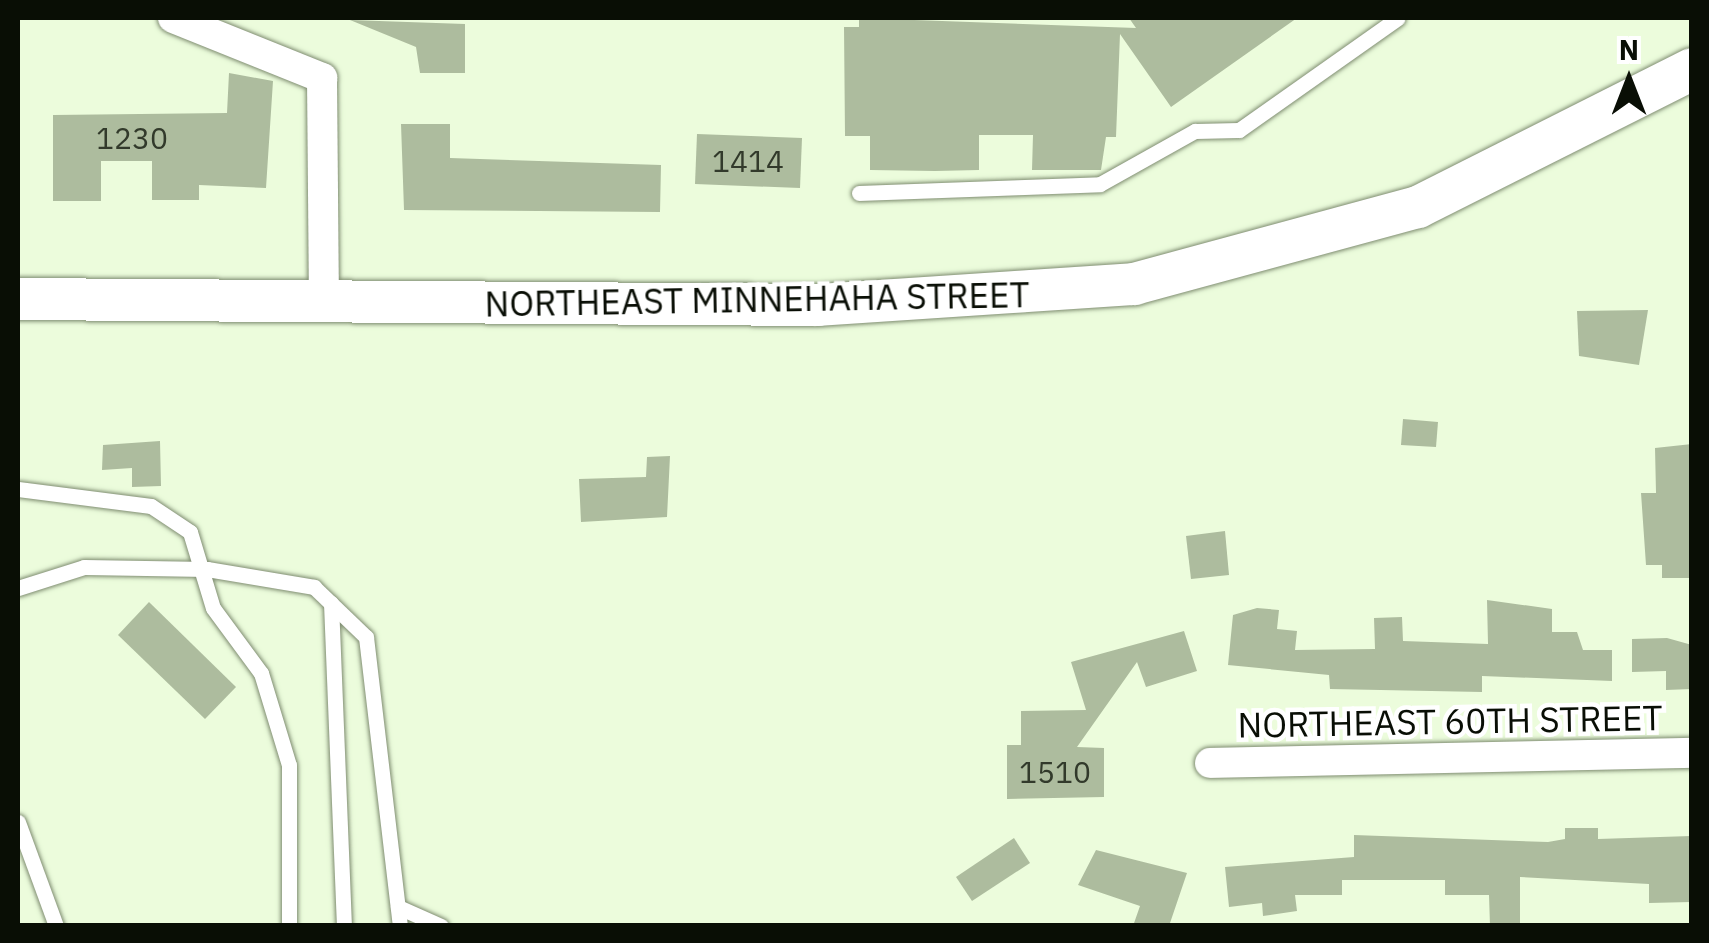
<!DOCTYPE html>
<style>
body{margin:0}
#map{position:relative;width:1709px;height:943px;overflow:hidden;background:#ecfcdc;font-family:"IBM Plex Sans",sans-serif}
div>[style]{position:absolute}
[style*='--x']{left:calc(var(--x)*1px);top:calc(var(--y)*1px);width:calc(var(--w)*1px);rotate:calc(var(--a)*1deg)}
.building>*{inset:0;background:#adbc9e}
.roads{filter:drop-shadow(0 0 2px #7f8d71) drop-shadow(0 0 2px #7f8d71)}
.service>*{height:15px;margin:-7.5px;padding:0 7.5px;transform-origin:7.5px;border-radius:7.5px;background:#fff}
.minor>*{height:30px;margin:-15px;padding:0 15px;transform-origin:15px;border-radius:15px;background:#fff}
.secondary>*{height:42px;margin:-21px;padding:0 21px;transform-origin:21px;border-radius:21px;background:#fff}
span{translate:-50% -50%;white-space:nowrap;text-align:center;line-height:1.15;-webkit-text-stroke:9px #fff;paint-order:stroke}
.number-label{font-size:30px;color:#323a2b}
.number-label span{-webkit-text-stroke-width:0}
.street-label{font-size:35px;color:#090e05}
.frame{position:absolute;inset:0;border:20px solid #090e05;pointer-events:none}
.north{position:absolute;left:1579px;top:30px;width:100px;height:100px;-webkit-text-stroke:8px #fff;paint-order:stroke;rotate:0deg;font-size:28px;font-weight:700;line-height:40px;text-align:center;color:#090e05}
.north::after{content:'';display:block;margin:auto;width:35px;height:45px;background:#090e05;clip-path:polygon(50% 0,100% 100%,50% 72%,0 100%)}
</style>
<div id="map">
<div class="building">
<div style="clip-path:polygon(859px 18px,1136px 28px,1129px 18px,1297px 18px,1171px 107px,1120px 34px,1116px 137px,1106px 137px,1101px 170px,1032px 170px,1033px 135px,979px 135px,979px 170px,935px 171px,870px 170px,870px 136px,845px 136px,844px 27px,859px 27px)"></div>
<div style="clip-path:polygon(350px 20px,465px 24px,465px 73px,420px 73px,416px 47px)"></div>
<div style="clip-path:polygon(229px 73px,273px 81px,266px 188px,199px 185px,199px 200px,152px 200px,152px 161px,101px 161px,101px 201px,53px 201px,53px 115px,227px 113px)"></div>
<div style="clip-path:polygon(401px 124px,450px 124px,450px 158px,661px 165px,660px 212px,404px 210px)"></div>
<div style="clip-path:polygon(697px 134px,802px 138px,800px 188px,695px 184px)"></div>
<div style="clip-path:polygon(1648px 310px,1639px 365px,1579px 356px,1577px 311px)"></div>
<div style="clip-path:polygon(1403px 419px,1438px 422px,1436px 447px,1401px 445px)"></div>
<div style="clip-path:polygon(160px 441px,161px 486px,132px 487px,132px 468px,102px 470px,103px 445px)"></div>
<div style="clip-path:polygon(1692px 444px,1692px 578px,1662px 578px,1662px 565px,1646px 565px,1641px 493px,1656px 493px,1655px 448px)"></div>
<div style="clip-path:polygon(670px 456px,667px 517px,581px 522px,579px 479px,646px 477px,647px 457px)"></div>
<div style="clip-path:polygon(1225px 531px,1229px 575px,1191px 579px,1186px 536px)"></div>
<div style="clip-path:polygon(1487px 600px,1552px 609px,1552px 632px,1577px 632px,1583px 650px,1612px 650px,1612px 681px,1482px 676px,1482px 692px,1330px 689px,1329px 675px,1228px 665px,1233px 615px,1257px 608px,1279px 610px,1277px 629px,1297px 631px,1295px 650px,1375px 649px,1374px 618px,1402px 617px,1403px 641px,1488px 644px)"></div>
<div style="clip-path:polygon(149px 602px,236px 687px,205px 719px,118px 635px)"></div>
<div style="clip-path:polygon(1184px 631px,1197px 671px,1146px 687px,1137px 662px,1077px 747px,1104px 748px,1104px 797px,1007px 799px,1007px 745px,1021px 745px,1021px 711px,1086px 710px,1071px 662px)"></div>
<div style="clip-path:polygon(1667px 638px,1692px 645px,1692px 689px,1666px 690px,1666px 671px,1632px 672px,1632px 639px)"></div>
<div style="clip-path:polygon(1565px 828px,1598px 828px,1598px 839px,1691px 836px,1691px 902px,1649px 903px,1649px 884px,1520px 877px,1520px 926px,1490px 926px,1489px 895px,1445px 895px,1445px 880px,1342px 880px,1342px 895px,1295px 895px,1297px 911px,1263px 916px,1262px 903px,1229px 907px,1225px 867px,1354px 857px,1354px 835px,1548px 842px,1565px 839px)"></div>
<div style="clip-path:polygon(1014px 838px,1030px 863px,972px 901px,956px 877px)"></div>
<div style="clip-path:polygon(1096px 850px,1187px 873px,1169px 926px,1133px 926px,1140px 906px,1078px 885px)"></div>
</div>
<div class="roads">
<div class="service">
<div style="--x:859;--y:193;--w:241;--a:-2.1"></div>
<div style="--x:1100;--y:184;--w:109;--a:-29.2"></div>
<div style="--x:1195;--y:131;--w:44;--a:-1.3"></div>
<div style="--x:1239;--y:130;--w:194;--a:-35.2"></div>
<div style="--x:18;--y:489;--w:134;--a:7.3"></div>
<div style="--x:151;--y:506;--w:47;--a:33.7"></div>
<div style="--x:190;--y:532;--w:79;--a:73.2"></div>
<div style="--x:213;--y:608;--w:81;--a:53.6"></div>
<div style="--x:261;--y:673;--w:96;--a:73.1"></div>
<div style="--x:289;--y:765;--w:161;--a:90"></div>
<div style="--x:18;--y:588;--w:69;--a:-17.7"></div>
<div style="--x:84;--y:567;--w:123;--a:0.9"></div>
<div style="--x:207;--y:569;--w:109;--a:9.5"></div>
<div style="--x:314;--y:587;--w:72;--a:43.9"></div>
<div style="--x:366;--y:637;--w:291;--a:83.3"></div>
<div style="--x:331;--y:603;--w:323;--a:87.7"></div>
<div style="--x:18;--y:822;--w:111;--a:69.9"></div>
<div style="--x:398;--y:907;--w:47;--a:23.8"></div>
</div>
<div class="minor">
<div style="--x:173;--y:18;--w:161;--a:21.9"></div>
<div style="--x:322;--y:78;--w:226;--a:89.5"></div>
<div style="--x:1210;--y:763;--w:482;--a:-1.2"></div>
</div>
<div class="secondary">
<div style="--x:18;--y:299;--w:800;--a:0.43"></div>
<div style="--x:818;--y:305;--w:317;--a:-3.8"></div>
<div style="--x:1134;--y:284;--w:294;--a:-15.2"></div>
<div style="--x:1418;--y:207;--w:307;--a:-26.7"></div>
</div>
</div>
<div class="number-label">
<span style="left:132px;top:138px">1230</span>
<span style="left:748px;top:161px">1414</span>
<span style="left:1055px;top:772px">1510</span>
</div>
<div class="street-label">
<span style="left:757px;top:299px;rotate:-1deg">NORTHEAST MINNEHAHA STREET</span>
<span style="left:1450px;top:721px;rotate:-1deg">NORTHEAST 60TH STREET</span>
</div>
<div class="frame"></div>
<div class="north">N</div>
</div>
